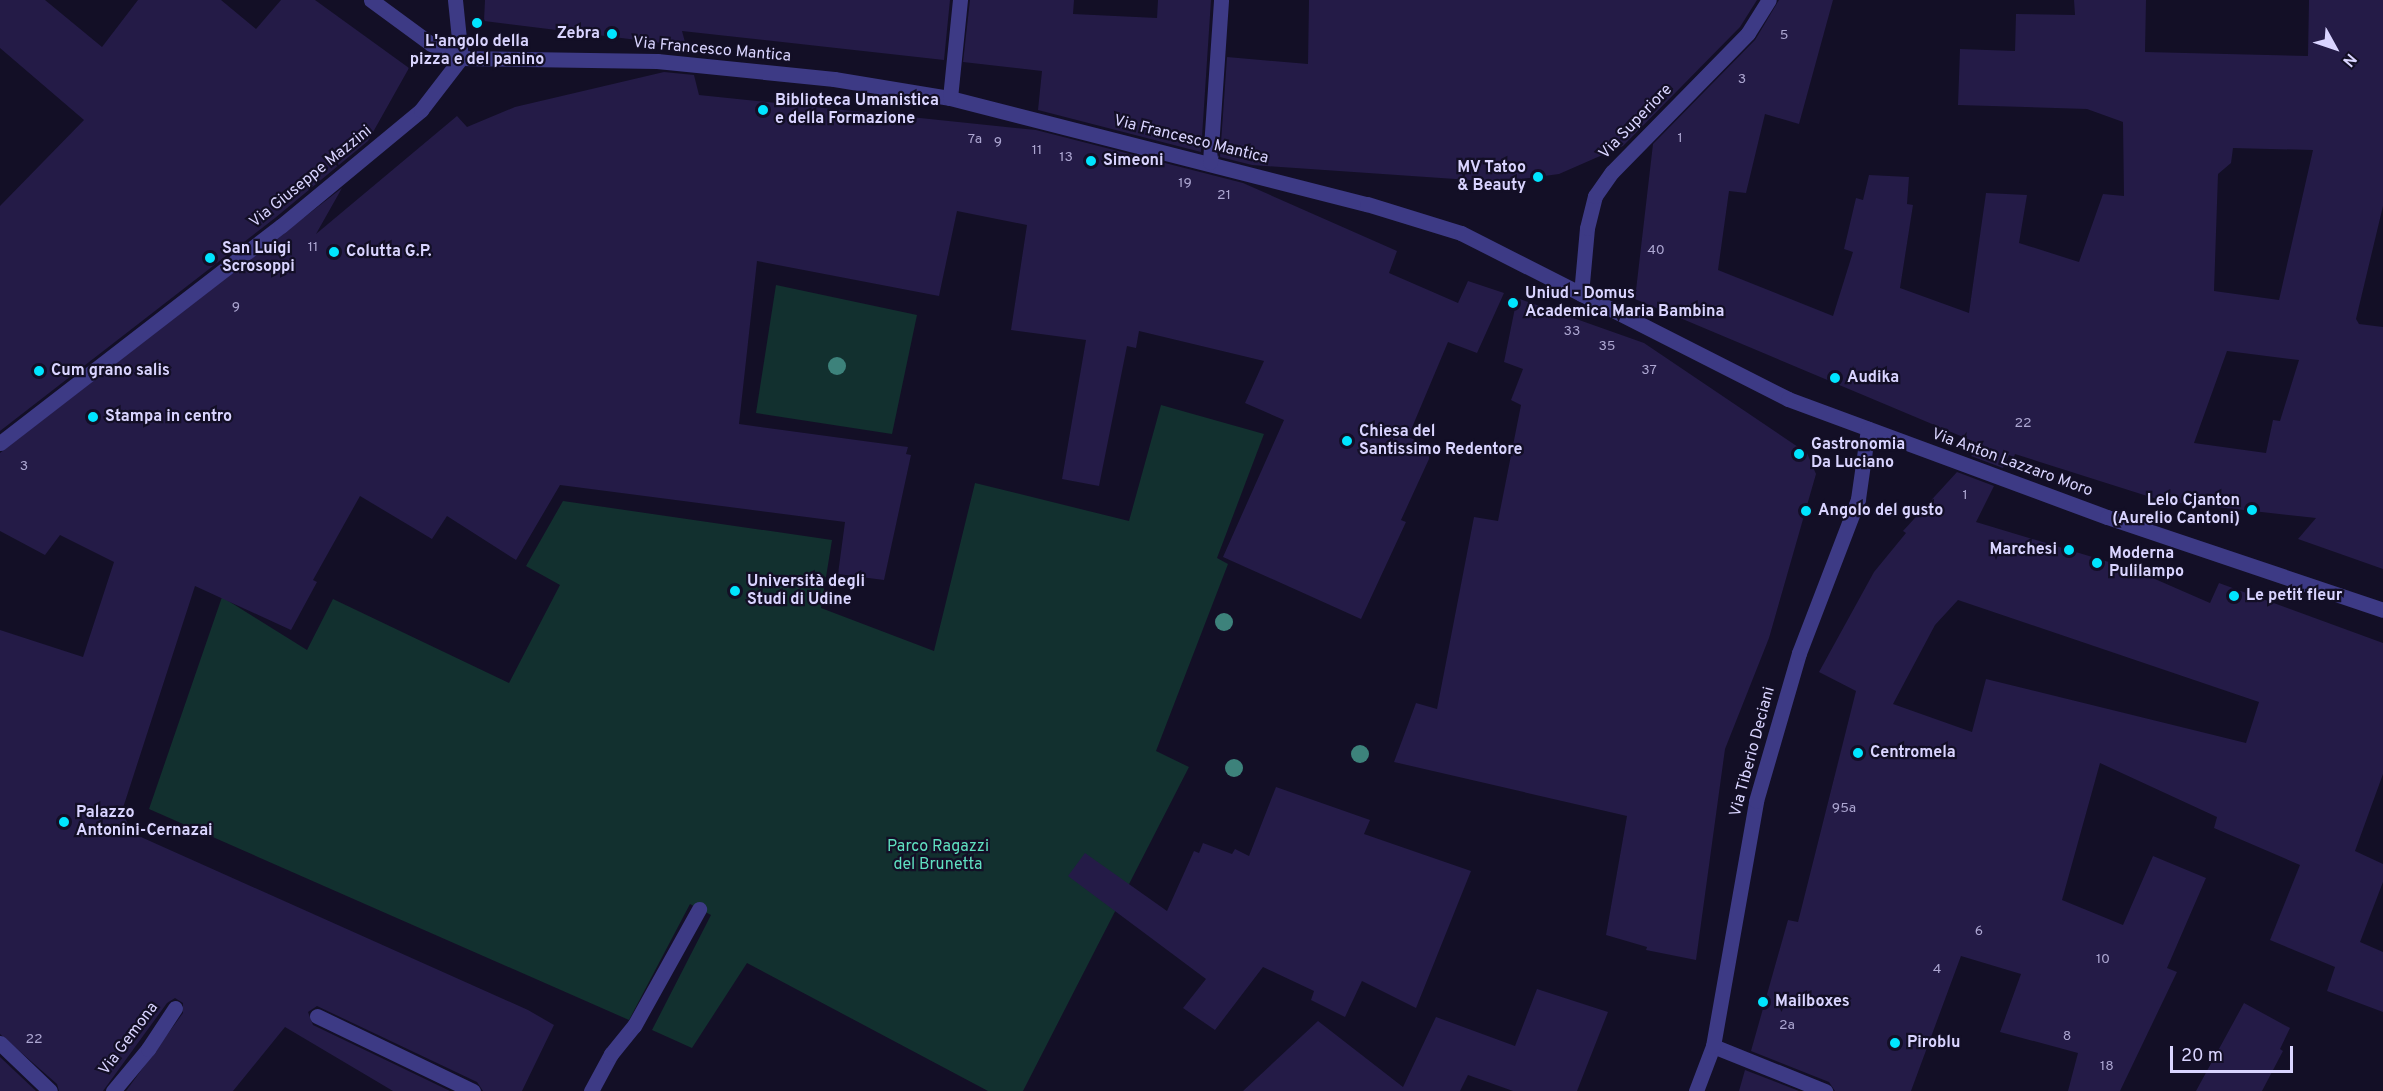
<!DOCTYPE html>
<meta charset="utf-8">
<style>
body{margin:0}
#map{position:relative;width:2383px;height:1091px;overflow:hidden;background:#130f26;font-family:Overpass,sans-serif}
div>[style]{position:absolute}
[style*='--x']{left:calc(var(--x)*1px);top:calc(var(--y)*1px);width:calc(var(--w)*1px);rotate:calc(var(--a)*1deg)}
.green>*{inset:0;background:#12302f}
.building>*{inset:0;background:#241b47}
.service>*{height:15px;margin:-7.5px;padding:0 7.5px;transform-origin:7.5px;border-radius:7.5px;background:#3d3a85}
.minor>*{height:15px;margin:-7.5px;padding:0 7.5px;transform-origin:7.5px;border-radius:7.5px;background:#3d3a85}
.trees>*{width:18px;height:18px;margin:-9px;border-radius:50%;background:#3d827b}
.dots>*{width:16px;height:16px;translate:-50% -50%;box-sizing:border-box;border:3px solid #130f26;border-radius:50%}
span{translate:-50% -50%;white-space:nowrap;text-align:center;line-height:1.15;-webkit-text-stroke:4.5px #130f26;paint-order:stroke}
.number-label{font-size:14px;color:#aca6d1}
.number-label span{-webkit-text-stroke-width:0}
.poi-label{font-size:16px;color:#d9d4ff;font-weight:700}
.right{translate:-100% -50%;text-align:right}
.left{translate:0 -50%;text-align:left}
.street-label{font-size:16px;color:#d9d4ff}
.park-label{font-size:16px;color:#5fe0c0}
.north{position:absolute;left:2305px;top:18px;width:60px;height:60px;-webkit-text-stroke:4px #130f26;paint-order:stroke;rotate:130deg;font-size:16px;font-weight:700;line-height:24px;text-align:center;color:#d9d4ff}
.north::after{content:'';display:block;margin:auto;width:21px;height:27px;background:#d9d4ff;clip-path:polygon(50% 0,100% 100%,50% 72%,0 100%)}
.scale{position:absolute;left:2170px;top:1046px;width:123px;height:27px;box-sizing:border-box;border:3px solid #d9d4ff;border-top:0;padding-left:8px;font-size:18px;line-height:21px;white-space:nowrap;color:#d9d4ff;-webkit-text-stroke:4px #130f26;paint-order:stroke}
</style>
<div id="map">
<div class="green">
<div style="clip-path:polygon(776px 285px,917px 315px,892px 434px,756px 413px)"></div>
<div style="clip-path:polygon(1161px 405px,1264px 434px,1217px 558px,1228px 564px,1156px 751px,1189px 767px,1023px 1091px,988px 1091px,747px 963px,692px 1048px,652px 1030px,711px 915px,690px 904px,629px 1020px,149px 809px,222px 597px,307px 650px,333px 599px,509px 683px,560px 585px,526px 566px,563px 501px,832px 540px,821px 608px,934px 651px,975px 483px,1129px 521px)"></div>
</div>
<div class="building">
<div style="clip-path:polygon(0 0,45px 0,102px 47px,138px 0,221px 0,256px 29px,281px 0,315px 0,409px 68px,368px 141px,275px 218px,0 431px,0 206px,84px 120px,0 48px)"></div>
<div style="clip-path:polygon(485px 0,950px 0,944px 60px,682px 31px,686px 46px,484px 21px)"></div>
<div style="clip-path:polygon(970px 0,1074px 0,1073px 14px,1157px 18px,1158px 0,1211px 0,1201px 152px,1038px 110px,1042px 71px,963px 62px)"></div>
<div style="clip-path:polygon(1309px 0,1757px 0,1740px 27px,1623px 146px,1559px 174px,1499px 182px,1252px 165px,1220px 157px,1227px 57px,1308px 64px)"></div>
<div style="clip-path:polygon(evenodd,1779px 0,1833px 0,1799px 124px,1765px 114px,1746px 193px,1729px 191px,1718px 270px,1833px 316px,1853px 252px,1844px 249px,1856px 198px,1863px 200px,1869px 175px,1909px 177px,1907px 204px,1913px 205px,1900px 288px,1969px 313px,1986px 193px,2027px 195px,2019px 243px,2079px 262px,2103px 194px,2124px 196px,2123px 122px,2087px 109px,1958px 105px,1960px 49px,2015px 51px,2016px 14px,2075px 15px,2074px 0,2146px 0,2145px 52px,2308px 56px,2309px 0,2383px 0,2383px 206px,2356px 319px,2359px 324px,2383px 327px,2383px 569px,2298px 539px,2316px 518px,2163px 501px,2015px 454px,2014px 457px,2009px 455px,2003px 468px,1971px 456px,1982px 445px,1635px 299px,1653px 144px,1755px 40px,1779px 0,2233px 148px,2313px 150px,2279px 300px,2214px 291px,2218px 174px,2231px 163px,2233px 148px,1779px 0,2227px 351px,2299px 360px,2280px 421px,2273px 420px,2266px 453px,2194px 443px,2227px 351px)"></div>
<div style="clip-path:polygon(664px 72px,694px 75px,699px 95px,1036px 130px,1243px 183px,1397px 251px,1389px 273px,1458px 303px,1468px 281px,1504px 293px,1477px 353px,1448px 342px,1408px 437px,1429px 446px,1429px 459px,1401px 520px,1406px 522px,1361px 619px,1223px 557px,1284px 420px,1245px 403px,1264px 361px,1139px 331px,1136px 348px,1127px 346px,1099px 486px,1062px 479px,1086px 340px,1011px 330px,1027px 225px,957px 211px,939px 296px,757px 261px,739px 424px,908px 447px,906px 454px,911px 455px,884px 580px,838px 574px,845px 522px,560px 485px,516px 560px,447px 516px,432px 539px,360px 496px,313px 580px,317px 582px,291px 630px,195px 586px,122px 811px,132px 833px,528px 1010px,554px 1025px,522px 1091px,483px 1091px,477px 1082px,317px 1006px,308px 1012px,313px 1025px,450px 1091px,393px 1091px,285px 1027px,233px 1091px,126px 1091px,183px 1013px,183px 1003px,175px 998px,167px 1003px,103px 1091px,59px 1091px,57px 1084px,0 1034px,0 630px,83px 657px,114px 562px,60px 535px,45px 555px,0 531px,0 453px,342px 188px,316px 234px,457px 116px,467px 127px,515px 107px)"></div>
<div style="clip-path:polygon(1517px 298px,1644px 343px,1807px 453px,1816px 474px,1769px 638px,1725px 749px,1696px 960px,1646px 950px,1647px 947px,1606px 935px,1627px 816px,1394px 762px,1416px 703px,1437px 709px,1474px 517px,1498px 521px,1521px 405px,1511px 400px,1523px 369px,1504px 362px)"></div>
<div style="clip-path:polygon(evenodd,1957px 472px,1994px 486px,1976px 522px,2132px 569px,2210px 603px,2219px 583px,2383px 643px,2383px 774px,2355px 851px,2383px 864px,2383px 882px,2360px 942px,2383px 952px,2383px 1012px,2327px 991px,2335px 967px,2270px 940px,2300px 865px,2214px 828px,2217px 817px,2100px 763px,2062px 900px,2123px 925px,2153px 856px,2206px 878px,2167px 968px,2177px 972px,2120px 1091px,2068px 1091px,2078px 1053px,2000px 1032px,2021px 974px,1961px 956px,1911px 1091px,1835px 1091px,1829px 1082px,1751px 1051px,1788px 920px,1798px 922px,1856px 691px,1819px 672px,1874px 572px,1906px 533px,1903px 531px,1957px 472px,1958px 600px,2259px 702px,2246px 743px,1986px 679px,1972px 732px,1893px 704px,1935px 625px,1958px 600px)"></div>
<div style="clip-path:polygon(1276px 787px,1370px 820px,1364px 834px,1471px 871px,1416px 1008px,1362px 981px,1345px 1017px,1311px 1000px,1314px 991px,1263px 967px,1215px 1030px,1183px 1008px,1206px 979px,1068px 876px,1085px 853px,1167px 911px,1194px 851px,1199px 853px,1203px 843px,1232px 854px,1235px 849px,1249px 856px)"></div>
<div style="clip-path:polygon(1537px 989px,1608px 1012px,1577px 1091px,1513px 1091px,1468px 1075px,1460px 1091px,1243px 1091px,1318px 1021px,1403px 1087px,1436px 1017px,1515px 1046px)"></div>
<div style="clip-path:polygon(2244px 1003px,2290px 1028px,2280px 1049px,2283px 1051px,2262px 1091px,2196px 1091px)"></div>
<div style="clip-path:polygon(0 1057px,36px 1091px,0 1091px)"></div>
<div style="clip-path:polygon(1745px 1070px,1799px 1091px,1739px 1091px)"></div>
</div>
<div class="service">
<div style="--x:317;--y:1016;--w:173;--a:25.7"></div>
<div style="--x:113;--y:1091;--w:55;--a:-50.2"></div>
<div style="--x:148;--y:1049;--w:49;--a:-56.6"></div>
<div style="--x:591;--y:1091;--w:42;--a:-61.6"></div>
<div style="--x:611;--y:1054;--w:36;--a:-51"></div>
<div style="--x:634;--y:1026;--w:134;--a:-60.9"></div>
</div>
<div class="minor">
<div style="--x:371;--y:0;--w:74;--a:36.3"></div>
<div style="--x:431;--y:44;--w:33;--a:25"></div>
<div style="--x:461;--y:58;--w:196;--a:0.9"></div>
<div style="--x:657;--y:61;--w:178;--a:5.8"></div>
<div style="--x:834;--y:79;--w:118;--a:9.3"></div>
<div style="--x:950;--y:98;--w:430;--a:14.3"></div>
<div style="--x:1367;--y:204;--w:98;--a:17.1"></div>
<div style="--x:1461;--y:233;--w:367;--a:26.9"></div>
<div style="--x:1788;--y:399;--w:340;--a:20.3"></div>
<div style="--x:2107;--y:517;--w:291;--a:18.6"></div>
<div style="--x:455;--y:0;--w:58;--a:84.1"></div>
<div style="--x:950;--y:98;--w:99;--a:-84.2"></div>
<div style="--x:1210;--y:162;--w:162;--a:-86.1"></div>
<div style="--x:1581;--y:294;--w:66;--a:-84.8"></div>
<div style="--x:1587;--y:228;--w:33;--a:-76"></div>
<div style="--x:1595;--y:196;--w:29;--a:-55"></div>
<div style="--x:1612;--y:172;--w:194;--a:-45.6"></div>
<div style="--x:1748;--y:33;--w:39;--a:-58"></div>
<div style="--x:0;--y:443;--w:355;--a:-37.7"></div>
<div style="--x:281;--y:226;--w:182;--a:-39.6"></div>
<div style="--x:421;--y:110;--w:66;--a:-52.4"></div>
<div style="--x:0;--y:1043;--w:69;--a:43.8"></div>
<div style="--x:1713;--y:1046;--w:121;--a:21.9"></div>
<div style="--x:1696;--y:1091;--w:48;--a:-69.3"></div>
<div style="--x:1713;--y:1046;--w:249;--a:-80"></div>
<div style="--x:1756;--y:801;--w:154;--a:-73.8"></div>
<div style="--x:1799;--y:653;--w:165;--a:-69"></div>
<div style="--x:1858;--y:499;--w:71;--a:-81.9"></div>
</div>
<div class="trees">
<div style="left:837px;top:366px"></div>
<div style="left:1224px;top:622px"></div>
<div style="left:1360px;top:754px"></div>
<div style="left:1234px;top:768px"></div>
</div>
<div class="dots">
<div style="left:477px;top:23px;background:#00e5ff"></div>
<div style="left:612px;top:34px;background:#00e5ff"></div>
<div style="left:763px;top:110px;background:#00e5ff"></div>
<div style="left:1091px;top:161px;background:#00e5ff"></div>
<div style="left:1538px;top:177px;background:#00e5ff"></div>
<div style="left:334px;top:252px;background:#00e5ff"></div>
<div style="left:210px;top:258px;background:#00e5ff"></div>
<div style="left:1513px;top:303px;background:#00e5ff"></div>
<div style="left:39px;top:371px;background:#00e5ff"></div>
<div style="left:1835px;top:378px;background:#00e5ff"></div>
<div style="left:93px;top:417px;background:#00e5ff"></div>
<div style="left:1347px;top:441px;background:#00e5ff"></div>
<div style="left:1799px;top:454px;background:#00e5ff"></div>
<div style="left:2252px;top:510px;background:#00e5ff"></div>
<div style="left:1806px;top:511px;background:#00e5ff"></div>
<div style="left:2069px;top:550px;background:#00e5ff"></div>
<div style="left:2097px;top:563px;background:#00e5ff"></div>
<div style="left:735px;top:591px;background:#00e5ff"></div>
<div style="left:2234px;top:596px;background:#00e5ff"></div>
<div style="left:1858px;top:753px;background:#00e5ff"></div>
<div style="left:64px;top:822px;background:#00e5ff"></div>
<div style="left:1763px;top:1002px;background:#00e5ff"></div>
<div style="left:1895px;top:1043px;background:#00e5ff"></div>
</div>
<div class="number-label">
<span style="left:1784px;top:36px">5</span>
<span style="left:1742px;top:80px">3</span>
<span style="left:1680px;top:139px">1</span>
<span style="left:975px;top:140px">7a</span>
<span style="left:998px;top:143px">9</span>
<span style="left:1037px;top:151px">11</span>
<span style="left:1066px;top:158px">13</span>
<span style="left:1185px;top:184px">19</span>
<span style="left:1224px;top:196px">21</span>
<span style="left:313px;top:248px">11</span>
<span style="left:1656px;top:251px">40</span>
<span style="left:236px;top:308px">9</span>
<span style="left:1572px;top:332px">33</span>
<span style="left:1607px;top:347px">35</span>
<span style="left:1649px;top:371px">37</span>
<span style="left:2023px;top:424px">22</span>
<span style="left:24px;top:467px">3</span>
<span style="left:1965px;top:496px">1</span>
<span style="left:1844px;top:809px">95a</span>
<span style="left:1979px;top:932px">6</span>
<span style="left:2103px;top:960px">10</span>
<span style="left:1937px;top:970px">4</span>
<span style="left:1787px;top:1026px">2a</span>
<span style="left:2067px;top:1037px">8</span>
<span style="left:34px;top:1040px">22</span>
<span style="left:2107px;top:1067px">18</span>
</div>
<div class="poi-label">
<span class="right" style="left:600px;top:34px">Zebra</span>
<span style="left:477px;top:51px">L'angolo della<br>pizza e del panino</span>
<span class="left" style="left:775px;top:110px">Biblioteca Umanistica<br>e della Formazione</span>
<span class="left" style="left:1103px;top:161px">Simeoni</span>
<span class="right" style="left:1526px;top:177px">MV Tatoo<br>&amp; Beauty</span>
<span class="left" style="left:222px;top:258px">San Luigi<br>Scrosoppi</span>
<span class="left" style="left:346px;top:252px">Colutta G.P.</span>
<span class="left" style="left:1525px;top:303px">Uniud - Domus<br>Academica Maria Bambina</span>
<span class="left" style="left:51px;top:371px">Cum grano salis</span>
<span class="left" style="left:1847px;top:378px">Audika</span>
<span class="left" style="left:105px;top:417px">Stampa in centro</span>
<span class="left" style="left:1359px;top:441px">Chiesa del<br>Santissimo Redentore</span>
<span class="left" style="left:1811px;top:454px">Gastronomia<br>Da Luciano</span>
<span class="right" style="left:2240px;top:510px">Lelo Cjanton<br>(Aurelio Cantoni)</span>
<span class="left" style="left:1818px;top:511px">Angolo del gusto</span>
<span class="right" style="left:2057px;top:550px">Marchesi</span>
<span class="left" style="left:2109px;top:563px">Moderna<br>Pulilampo</span>
<span class="left" style="left:747px;top:591px">Università degli<br>Studi di Udine</span>
<span class="left" style="left:2246px;top:596px">Le petit fleur</span>
<span class="left" style="left:1870px;top:753px">Centromela</span>
<span class="left" style="left:76px;top:822px">Palazzo<br>Antonini-Cernazai</span>
<span class="left" style="left:1775px;top:1002px">Mailboxes</span>
<span class="left" style="left:1907px;top:1043px">Piroblu</span>
</div>
<div class="street-label">
<span style="left:712px;top:50px;rotate:5deg">Via Francesco Mantica</span>
<span style="left:1636px;top:122px;rotate:-46deg">Via Superiore</span>
<span style="left:1191px;top:140px;rotate:14deg">Via Francesco Mantica</span>
<span style="left:311px;top:177px;rotate:-39deg">Via Giuseppe Mazzini</span>
<span style="left:2012px;top:463px;rotate:20deg">Via Anton Lazzaro Moro</span>
<span style="left:1753px;top:752px;rotate:-75deg">Via Tiberio Deciani</span>
<span style="left:129px;top:1039px;rotate:-53deg">Via Gemona</span>
</div>
<div class="park-label">
<span style="left:938px;top:856px">Parco Ragazzi<br>del Brunetta</span>
</div>
<div class="north">N</div>
<div class="scale">20 m</div>
</div>
